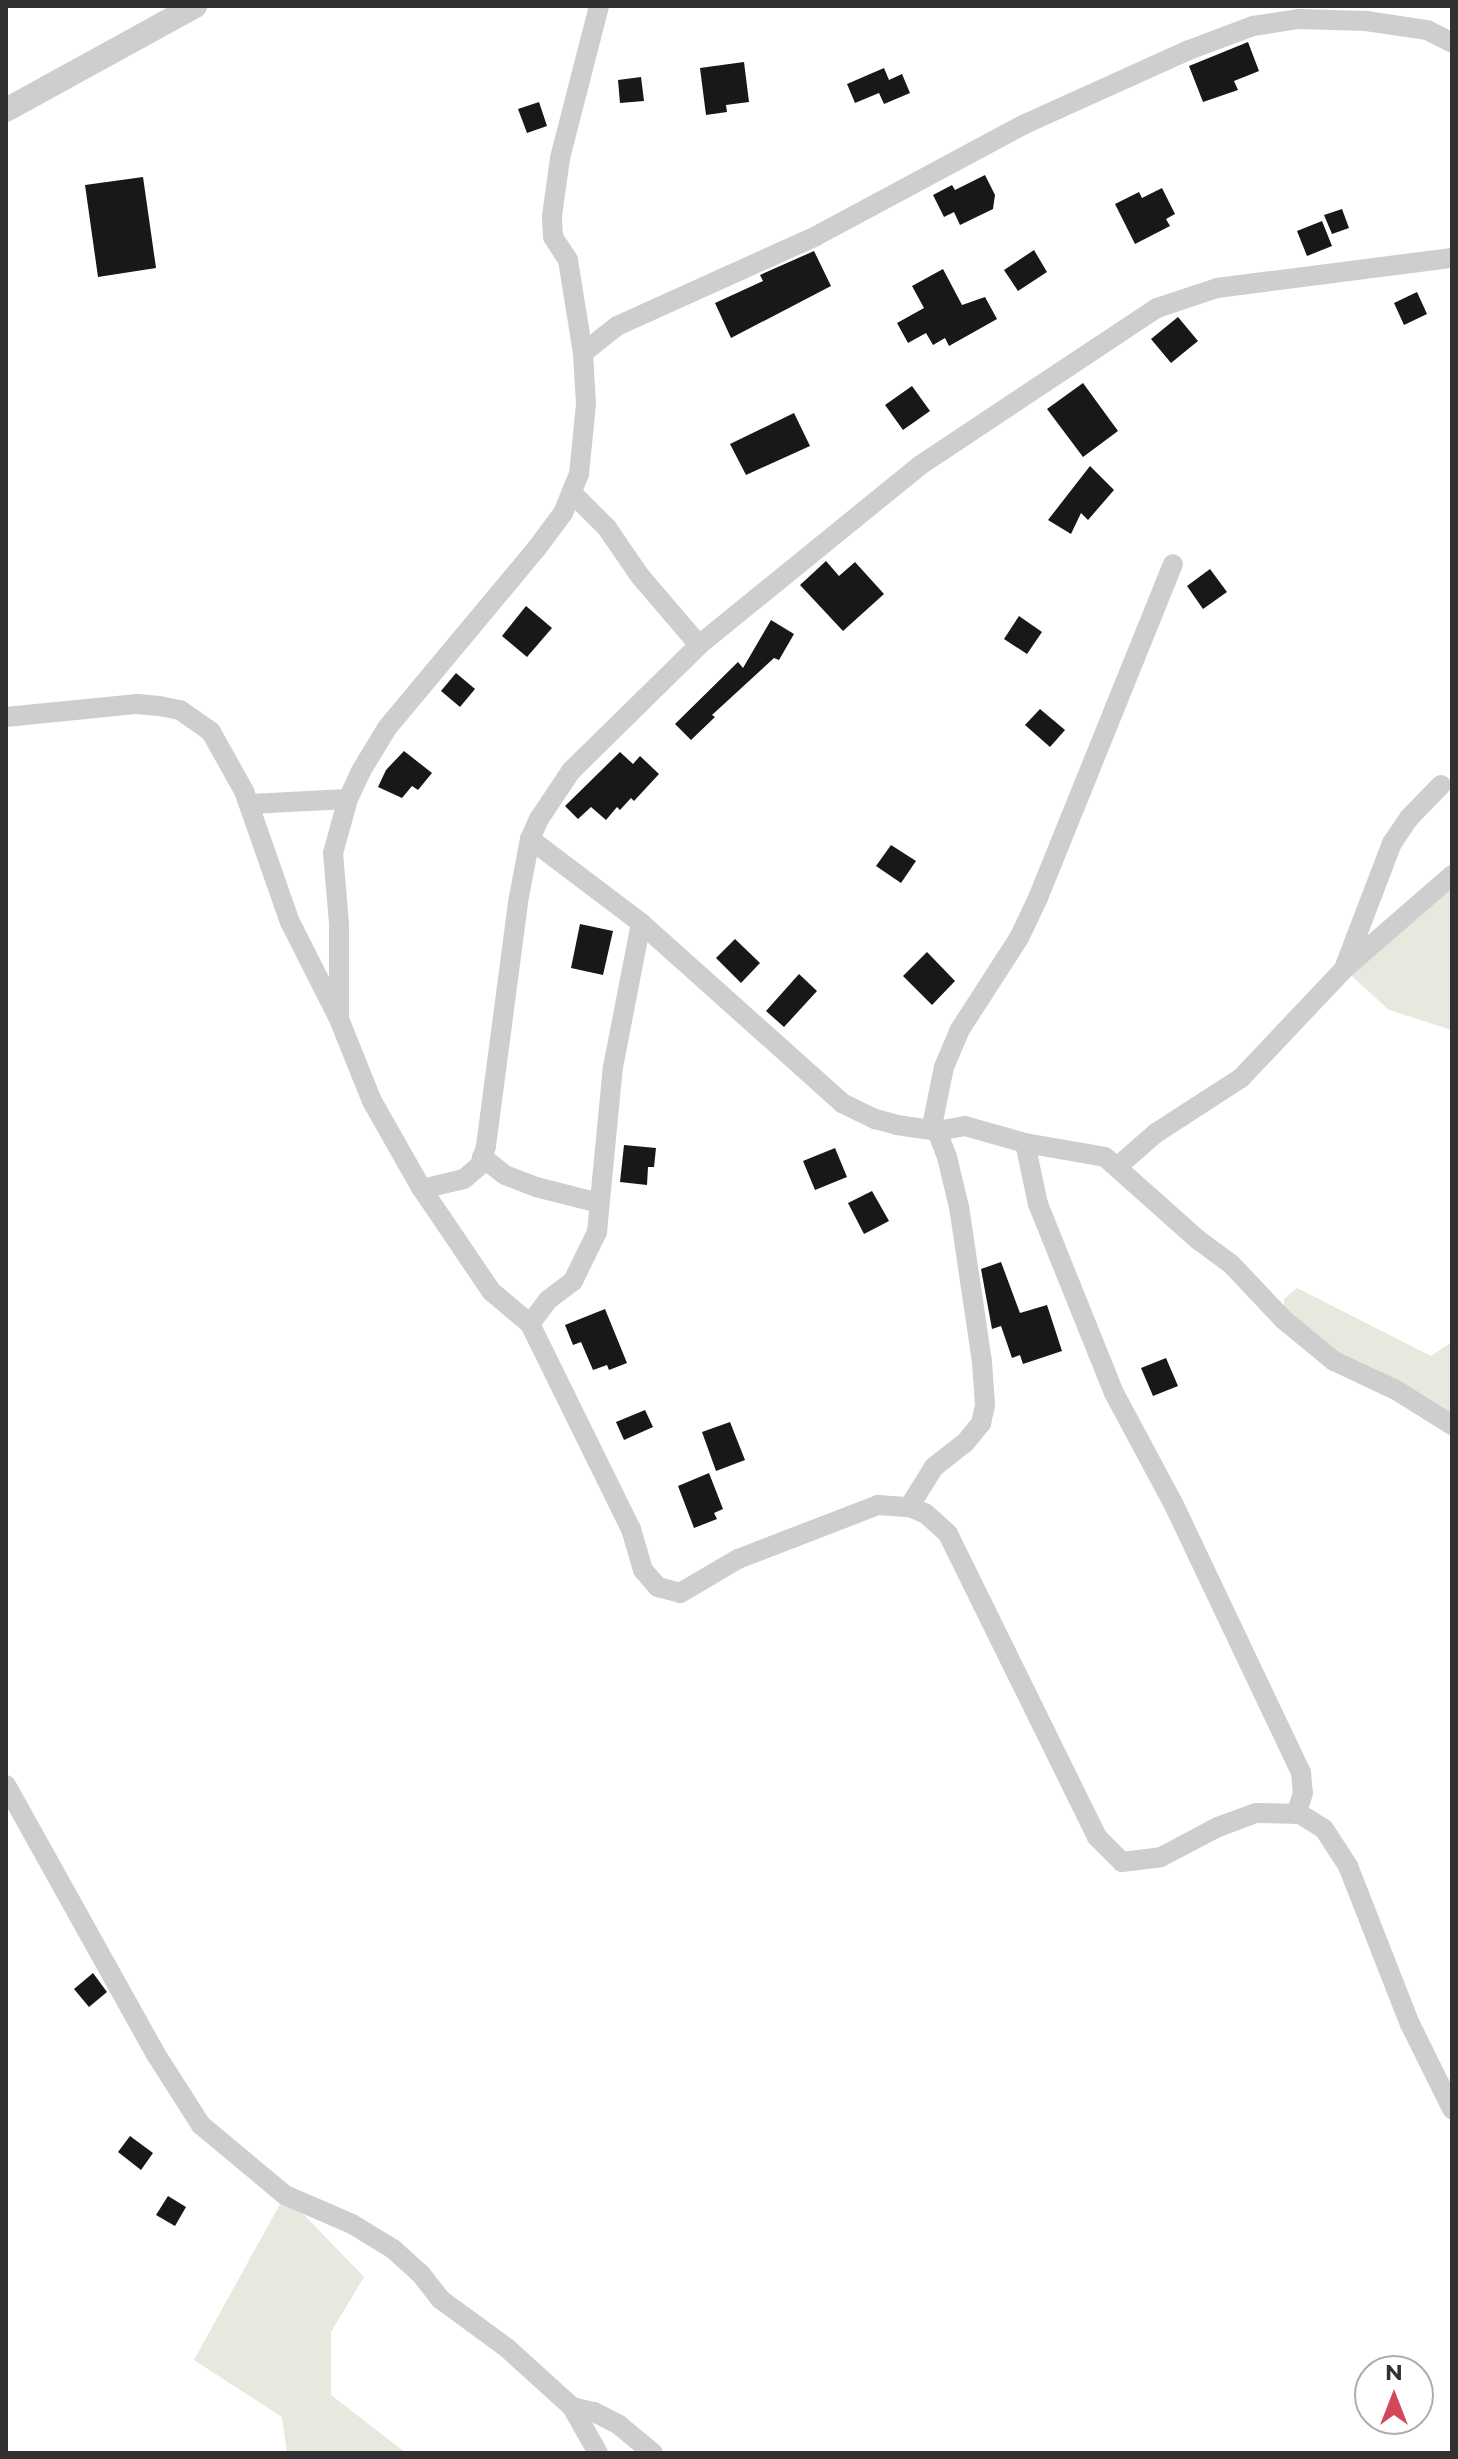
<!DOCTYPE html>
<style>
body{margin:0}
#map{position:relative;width:1458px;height:2459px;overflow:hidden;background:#fff;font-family:Montserrat,sans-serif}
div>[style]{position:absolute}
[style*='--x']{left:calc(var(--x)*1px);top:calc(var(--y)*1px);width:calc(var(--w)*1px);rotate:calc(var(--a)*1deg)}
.green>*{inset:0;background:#e5e9de}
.building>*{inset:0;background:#181818}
.minor>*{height:20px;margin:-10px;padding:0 10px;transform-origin:10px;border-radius:10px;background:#cecece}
.tertiary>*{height:24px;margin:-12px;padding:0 12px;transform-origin:12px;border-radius:12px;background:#cecece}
span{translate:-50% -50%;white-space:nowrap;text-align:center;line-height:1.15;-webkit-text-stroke:8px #fff;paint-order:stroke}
.frame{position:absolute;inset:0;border:8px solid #313131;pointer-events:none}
.north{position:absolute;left:1354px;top:2355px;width:80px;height:80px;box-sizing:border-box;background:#fff;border:2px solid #adadad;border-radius:50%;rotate:0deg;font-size:22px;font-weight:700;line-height:32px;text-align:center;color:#313131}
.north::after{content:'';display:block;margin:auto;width:28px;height:36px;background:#d34858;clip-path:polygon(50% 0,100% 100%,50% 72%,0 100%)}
</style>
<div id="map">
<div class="green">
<div style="clip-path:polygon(1452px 875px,1452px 1030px,1389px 1010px,1344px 969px)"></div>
<div style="clip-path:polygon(1297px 1288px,1431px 1356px,1452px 1342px,1452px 1425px,1284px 1320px,1284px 1299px)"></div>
<div style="clip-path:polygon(285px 2195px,364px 2277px,331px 2332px,331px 2395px,406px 2453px,287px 2453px,282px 2417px,194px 2360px)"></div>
</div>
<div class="building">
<div style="clip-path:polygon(1248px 42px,1259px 71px,1234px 81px,1238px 90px,1203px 102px,1189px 66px)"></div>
<div style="clip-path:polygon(744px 62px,749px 102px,726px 105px,727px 112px,706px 115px,700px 68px)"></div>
<div style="clip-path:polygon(884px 68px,889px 80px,902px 74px,910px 93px,884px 104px,879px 93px,855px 103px,847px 84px)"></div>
<div style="clip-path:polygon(641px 77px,644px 101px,620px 103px,618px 80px)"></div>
<div style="clip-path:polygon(539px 102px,547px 126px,527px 133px,518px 109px)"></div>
<div style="clip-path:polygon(985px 175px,995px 195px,993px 209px,960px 225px,954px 212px,944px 217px,933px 195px,952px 185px,955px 190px)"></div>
<div style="clip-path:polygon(143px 177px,156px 268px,98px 277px,85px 185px)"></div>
<div style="clip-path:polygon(1162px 188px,1175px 214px,1166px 219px,1170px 226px,1135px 244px,1115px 204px,1139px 192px,1142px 198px)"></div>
<div style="clip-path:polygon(1342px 209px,1349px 228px,1332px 234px,1324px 215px)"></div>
<div style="clip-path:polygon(1322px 221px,1332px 246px,1307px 256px,1297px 231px)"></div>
<div style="clip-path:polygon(1034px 250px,1047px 272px,1018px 291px,1004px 270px)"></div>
<div style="clip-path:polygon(814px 251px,831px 286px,731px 338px,715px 303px,763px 281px,760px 275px)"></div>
<div style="clip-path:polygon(943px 269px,962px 305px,985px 297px,997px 319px,949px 346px,945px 338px,933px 345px,926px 333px,908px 343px,897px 323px,924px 308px,912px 286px)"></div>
<div style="clip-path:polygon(1417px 292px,1427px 314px,1404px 325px,1394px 303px)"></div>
<div style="clip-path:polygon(1178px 317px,1198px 341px,1171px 363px,1151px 339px)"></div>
<div style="clip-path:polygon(1083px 383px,1118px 431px,1083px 457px,1047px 409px)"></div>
<div style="clip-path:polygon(912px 386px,930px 411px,903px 430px,885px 405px)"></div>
<div style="clip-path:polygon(794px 413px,810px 446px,746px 475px,730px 444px)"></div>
<div style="clip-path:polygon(1090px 466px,1114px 490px,1088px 520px,1081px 513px,1071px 534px,1048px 520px)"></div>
<div style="clip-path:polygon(826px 561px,839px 576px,855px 562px,884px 594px,843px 631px,800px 585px)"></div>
<div style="clip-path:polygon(1210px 569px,1227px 592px,1203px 609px,1187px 586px)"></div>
<div style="clip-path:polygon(526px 606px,552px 628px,527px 657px,502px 636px)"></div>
<div style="clip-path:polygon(1019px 616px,1042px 632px,1027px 654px,1004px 639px)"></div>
<div style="clip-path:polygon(771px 620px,794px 634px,779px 660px,774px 658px,712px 715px,715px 717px,691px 740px,675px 724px,738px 662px,743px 668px)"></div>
<div style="clip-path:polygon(456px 673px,475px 689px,460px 707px,441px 691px)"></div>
<div style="clip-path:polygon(1040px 709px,1065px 730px,1050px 747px,1025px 725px)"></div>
<div style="clip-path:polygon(404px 751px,432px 773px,418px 790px,412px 786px,402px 798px,378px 787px,386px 770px)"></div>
<div style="clip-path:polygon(620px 752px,633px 764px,640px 756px,659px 774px,634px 801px,631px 798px,620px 810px,617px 807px,606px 820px,591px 807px,578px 819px,565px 806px)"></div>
<div style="clip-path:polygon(891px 845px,916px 861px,901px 883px,876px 866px)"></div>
<div style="clip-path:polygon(580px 924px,613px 931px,603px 975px,571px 968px)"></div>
<div style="clip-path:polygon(735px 939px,760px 963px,741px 983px,716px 958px)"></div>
<div style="clip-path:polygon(927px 952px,955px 981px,932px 1005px,903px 976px)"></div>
<div style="clip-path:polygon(799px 974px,817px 991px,784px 1027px,766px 1011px)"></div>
<div style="clip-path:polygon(624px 1145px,656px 1148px,654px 1167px,648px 1167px,647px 1185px,620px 1182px)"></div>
<div style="clip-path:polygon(835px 1148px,847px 1177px,815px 1190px,803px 1161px)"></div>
<div style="clip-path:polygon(872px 1191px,889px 1221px,864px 1234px,848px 1203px)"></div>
<div style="clip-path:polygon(1001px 1262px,1020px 1313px,1047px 1305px,1062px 1351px,1023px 1364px,1020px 1355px,1012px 1358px,1001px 1326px,992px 1329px,981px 1269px)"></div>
<div style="clip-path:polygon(605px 1309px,627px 1363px,609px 1370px,607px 1365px,593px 1370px,581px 1342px,573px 1345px,565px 1325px)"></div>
<div style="clip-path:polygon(1166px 1358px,1178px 1386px,1153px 1396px,1141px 1368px)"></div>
<div style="clip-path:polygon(645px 1410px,653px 1427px,624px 1440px,616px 1422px)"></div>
<div style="clip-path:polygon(730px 1422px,745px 1460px,716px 1471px,702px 1432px)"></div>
<div style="clip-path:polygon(709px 1473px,723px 1509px,714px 1513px,717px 1519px,694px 1528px,678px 1486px)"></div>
<div style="clip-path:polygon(93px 1973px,107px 1992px,89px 2007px,74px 1989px)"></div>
<div style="clip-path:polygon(130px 2136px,153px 2153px,141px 2170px,118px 2152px)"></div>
<div style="clip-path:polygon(168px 2196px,186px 2207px,175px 2226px,156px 2215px)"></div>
</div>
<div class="minor">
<div style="--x:583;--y:353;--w:43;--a:-38.5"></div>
<div style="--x:617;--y:326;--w:218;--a:-24.3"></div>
<div style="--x:816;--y:236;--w:237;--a:-28.2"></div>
<div style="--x:1025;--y:124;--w:180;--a:-24.3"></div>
<div style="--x:1189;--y:50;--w:68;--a:-20.6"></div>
<div style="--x:1253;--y:26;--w:47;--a:-8.7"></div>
<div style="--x:1299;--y:19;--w:67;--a:1.7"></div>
<div style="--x:1366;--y:21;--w:62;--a:8.4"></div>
<div style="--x:1427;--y:30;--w:28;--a:27"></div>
<div style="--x:573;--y:494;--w:48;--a:45"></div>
<div style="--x:607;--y:528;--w:58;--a:55.5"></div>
<div style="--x:640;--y:576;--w:91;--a:49.5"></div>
<div style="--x:6;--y:717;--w:132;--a:-5.7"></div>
<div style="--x:137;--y:704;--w:22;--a:5"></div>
<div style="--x:159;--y:706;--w:21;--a:11"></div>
<div style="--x:180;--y:710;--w:38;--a:35"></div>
<div style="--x:211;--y:732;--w:68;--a:60.8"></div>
<div style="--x:244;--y:791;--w:139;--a:70.7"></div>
<div style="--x:290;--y:922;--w:109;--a:63.2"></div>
<div style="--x:339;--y:1019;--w:88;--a:68.1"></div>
<div style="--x:372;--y:1101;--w:98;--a:60.5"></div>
<div style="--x:420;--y:1186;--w:127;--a:55.9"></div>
<div style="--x:491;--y:1291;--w:51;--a:40.2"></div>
<div style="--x:530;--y:1324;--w:229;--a:63.8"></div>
<div style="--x:631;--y:1529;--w:43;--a:73.7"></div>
<div style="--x:643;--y:1570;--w:23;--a:49"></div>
<div style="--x:658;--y:1587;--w:23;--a:15"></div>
<div style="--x:680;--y:1593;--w:67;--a:-30.4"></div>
<div style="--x:738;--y:1559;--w:150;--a:-21.1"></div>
<div style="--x:878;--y:1505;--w:31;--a:4"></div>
<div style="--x:909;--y:1507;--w:17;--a:21"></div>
<div style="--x:925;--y:1513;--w:31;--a:42"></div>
<div style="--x:948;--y:1534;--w:338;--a:63.8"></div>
<div style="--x:1097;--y:1837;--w:35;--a:45"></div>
<div style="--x:1122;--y:1862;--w:39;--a:-7"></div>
<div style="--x:1161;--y:1857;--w:64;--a:-27.8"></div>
<div style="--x:1218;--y:1827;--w:40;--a:-20.2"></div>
<div style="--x:1256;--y:1813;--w:44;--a:1.3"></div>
<div style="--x:1300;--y:1814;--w:28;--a:32"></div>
<div style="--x:1324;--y:1829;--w:44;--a:57"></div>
<div style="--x:1348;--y:1866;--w:170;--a:68.6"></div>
<div style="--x:1410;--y:2024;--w:95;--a:63.7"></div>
<div style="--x:1441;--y:785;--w:46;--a:134.1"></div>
<div style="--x:1409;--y:818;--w:30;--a:124"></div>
<div style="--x:1392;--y:843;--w:135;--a:110.9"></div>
<div style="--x:1344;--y:969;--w:143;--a:-41"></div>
<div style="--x:249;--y:804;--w:99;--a:-2.9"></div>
<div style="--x:530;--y:839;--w:139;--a:37.1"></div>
<div style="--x:641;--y:923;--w:270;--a:41.8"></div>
<div style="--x:842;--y:1103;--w:37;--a:26"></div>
<div style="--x:875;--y:1119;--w:23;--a:15"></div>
<div style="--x:897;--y:1125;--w:40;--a:8.5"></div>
<div style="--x:937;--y:1131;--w:28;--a:-10"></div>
<div style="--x:965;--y:1126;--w:62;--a:15.8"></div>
<div style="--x:1025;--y:1143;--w:81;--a:9.9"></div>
<div style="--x:1105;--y:1157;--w:123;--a:41.7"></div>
<div style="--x:1197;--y:1239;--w:42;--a:36.3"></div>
<div style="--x:1231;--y:1264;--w:77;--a:46.6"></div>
<div style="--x:1284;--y:1320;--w:65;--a:39.4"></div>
<div style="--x:1334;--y:1361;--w:68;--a:25.1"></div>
<div style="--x:1396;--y:1390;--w:66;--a:32"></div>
<div style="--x:339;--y:1015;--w:91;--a:-90"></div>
<div style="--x:339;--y:924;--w:71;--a:-94.8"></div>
<div style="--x:333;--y:853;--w:56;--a:-74.5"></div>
<div style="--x:348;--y:799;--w:31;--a:-65"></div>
<div style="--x:361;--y:771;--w:50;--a:-58.8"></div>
<div style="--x:387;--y:728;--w:234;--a:-50.2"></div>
<div style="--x:537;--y:548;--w:44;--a:-53.4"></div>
<div style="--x:563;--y:513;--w:42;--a:-67.7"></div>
<div style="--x:579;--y:474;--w:70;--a:-84.3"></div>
<div style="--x:586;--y:404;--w:51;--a:-93.4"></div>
<div style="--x:583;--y:353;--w:94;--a:-99.2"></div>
<div style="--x:568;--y:260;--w:27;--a:-123"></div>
<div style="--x:553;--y:237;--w:21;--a:-93"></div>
<div style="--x:552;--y:216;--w:59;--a:-82.1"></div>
<div style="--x:560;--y:158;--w:157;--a:-75.6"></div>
<div style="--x:1025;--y:1143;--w:62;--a:78"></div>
<div style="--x:1038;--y:1204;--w:204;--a:68.1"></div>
<div style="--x:1114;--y:1393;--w:125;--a:61.8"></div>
<div style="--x:1173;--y:1503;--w:298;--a:64.6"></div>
<div style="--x:1301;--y:1772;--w:21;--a:85"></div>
<div style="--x:1303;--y:1793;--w:22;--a:108"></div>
<div style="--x:482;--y:1157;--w:29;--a:38"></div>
<div style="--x:505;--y:1175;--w:33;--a:21"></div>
<div style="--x:536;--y:1187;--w:65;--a:14.3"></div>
<div style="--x:1117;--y:1167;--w:52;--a:-41.1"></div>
<div style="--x:1156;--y:1133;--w:101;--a:-32.9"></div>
<div style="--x:1241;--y:1078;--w:150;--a:-46.6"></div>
<div style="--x:422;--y:1189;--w:43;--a:-13.4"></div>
<div style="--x:464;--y:1179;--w:21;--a:-41"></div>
<div style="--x:480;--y:1165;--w:20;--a:-72"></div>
<div style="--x:486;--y:1146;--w:246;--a:-82.5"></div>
<div style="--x:518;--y:902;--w:64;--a:-79.2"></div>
<div style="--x:530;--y:839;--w:22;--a:-66"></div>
<div style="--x:539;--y:819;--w:58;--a:-56.3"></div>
<div style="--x:571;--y:771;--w:180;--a:-44.5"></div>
<div style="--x:699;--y:645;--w:284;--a:-39.1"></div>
<div style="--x:919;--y:466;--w:286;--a:-33.6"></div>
<div style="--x:1157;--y:308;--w:63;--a:-18.4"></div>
<div style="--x:1217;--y:288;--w:237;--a:-7.3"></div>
<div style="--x:530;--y:1324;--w:30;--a:-53"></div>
<div style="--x:548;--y:1300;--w:31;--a:-37"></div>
<div style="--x:573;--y:1281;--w:55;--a:-63.9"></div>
<div style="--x:597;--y:1232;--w:166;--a:-84.5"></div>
<div style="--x:613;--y:1067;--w:147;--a:-79"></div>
<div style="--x:909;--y:1507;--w:47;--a:-58"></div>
<div style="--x:934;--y:1467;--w:39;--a:-38"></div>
<div style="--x:965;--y:1443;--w:26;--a:-51"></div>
<div style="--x:981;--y:1423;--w:18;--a:-77"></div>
<div style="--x:985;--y:1405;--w:43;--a:-94"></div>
<div style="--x:982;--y:1362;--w:157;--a:-98.4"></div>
<div style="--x:959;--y:1207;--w:51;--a:-103.5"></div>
<div style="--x:947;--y:1157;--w:39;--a:-111"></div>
<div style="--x:933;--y:1121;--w:55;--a:-78.5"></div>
<div style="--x:944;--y:1067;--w:39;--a:-67"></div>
<div style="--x:959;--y:1031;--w:111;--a:-57.2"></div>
<div style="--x:1019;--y:938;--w:44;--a:-64.6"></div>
<div style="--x:1038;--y:898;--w:360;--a:-68"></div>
<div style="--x:6;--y:1785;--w:310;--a:60.9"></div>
<div style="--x:157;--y:2056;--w:82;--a:57.5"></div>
<div style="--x:201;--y:2125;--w:109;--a:39.8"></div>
<div style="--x:285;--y:2195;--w:73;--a:23.4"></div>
<div style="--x:352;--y:2224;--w:48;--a:31.4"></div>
<div style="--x:393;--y:2249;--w:36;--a:42"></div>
<div style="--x:420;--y:2273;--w:33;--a:52"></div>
<div style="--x:440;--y:2299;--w:83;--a:36.2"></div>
<div style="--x:507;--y:2348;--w:88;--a:42.2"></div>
<div style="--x:572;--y:2407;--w:23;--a:13"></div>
<div style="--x:594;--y:2412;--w:28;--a:27"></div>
<div style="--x:619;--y:2425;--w:44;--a:39.5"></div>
<div style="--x:572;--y:2407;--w:53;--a:60.5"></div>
</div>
<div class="tertiary">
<div style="--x:6;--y:110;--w:216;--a:-28.8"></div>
</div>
<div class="frame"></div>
<div class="north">N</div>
</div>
